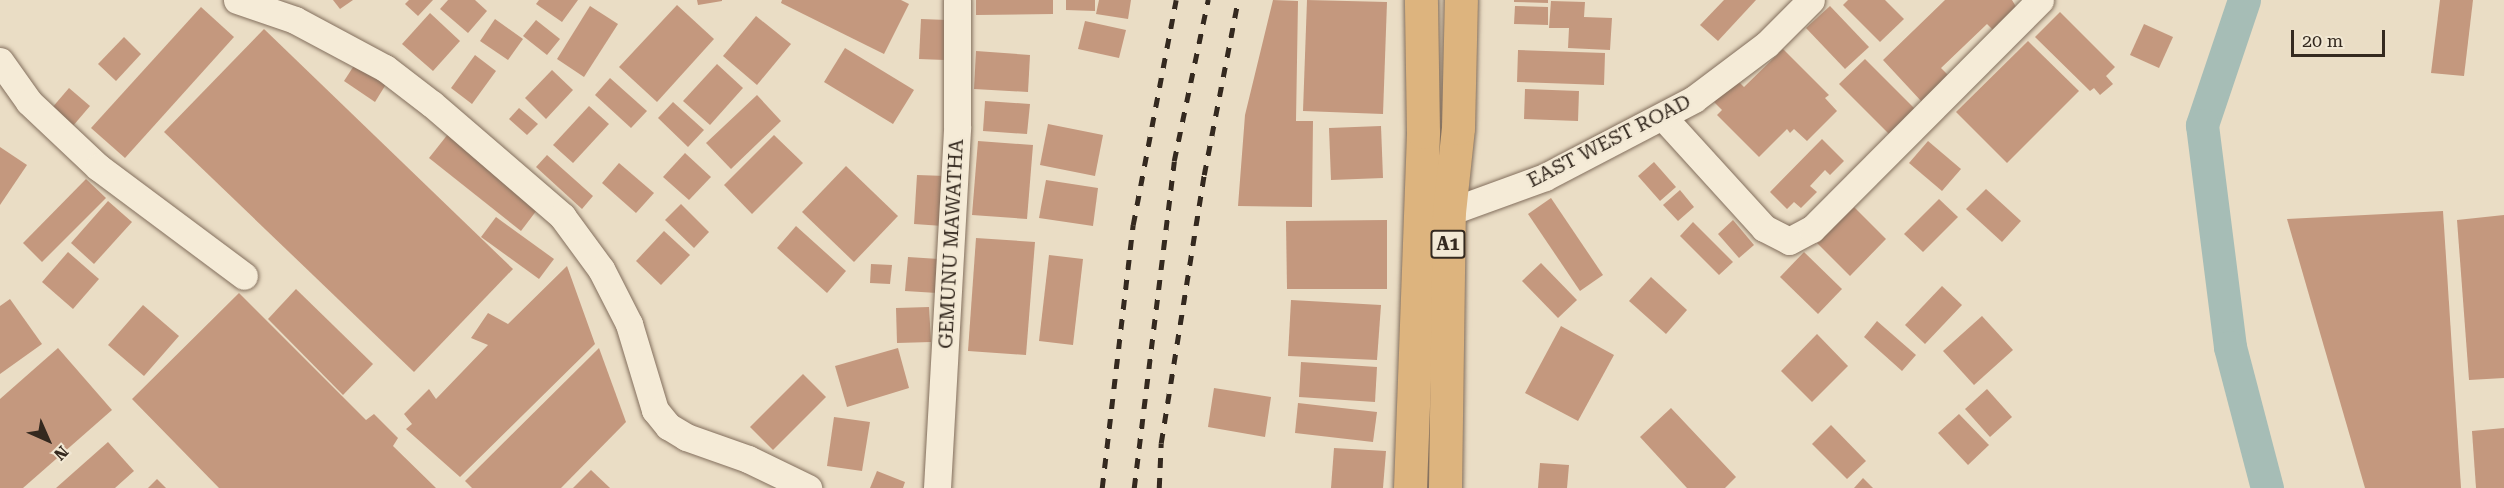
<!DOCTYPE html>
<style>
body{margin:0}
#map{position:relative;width:2504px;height:488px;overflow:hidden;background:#eaddc5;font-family:"Roboto Serif",serif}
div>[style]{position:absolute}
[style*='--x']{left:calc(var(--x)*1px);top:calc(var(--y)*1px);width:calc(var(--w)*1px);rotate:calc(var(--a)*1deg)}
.canal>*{height:33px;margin:-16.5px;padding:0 16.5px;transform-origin:16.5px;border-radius:16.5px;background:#a6bdb6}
.building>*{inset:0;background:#c4987e}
.roads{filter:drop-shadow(0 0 2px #836f5d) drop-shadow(0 0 2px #836f5d)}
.minor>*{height:27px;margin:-13.5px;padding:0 13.5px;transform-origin:13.5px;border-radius:13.5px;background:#f5ebd7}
.trunk>*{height:33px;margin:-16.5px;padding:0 16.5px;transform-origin:16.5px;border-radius:16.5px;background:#ddb47e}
.rail>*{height:4.5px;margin-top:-2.25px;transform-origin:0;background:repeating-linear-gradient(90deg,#34291f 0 10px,transparent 0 20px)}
span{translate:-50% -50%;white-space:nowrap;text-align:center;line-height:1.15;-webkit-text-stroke:4.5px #f2e8d4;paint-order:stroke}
.shield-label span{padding:2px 4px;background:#f2e8d4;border:2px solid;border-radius:4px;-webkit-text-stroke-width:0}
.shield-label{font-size:18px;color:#34291f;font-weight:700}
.street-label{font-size:20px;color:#34291f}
.north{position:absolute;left:18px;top:410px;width:60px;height:60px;-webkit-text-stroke:4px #f2e8d4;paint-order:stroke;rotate:135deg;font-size:16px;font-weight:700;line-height:24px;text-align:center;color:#34291f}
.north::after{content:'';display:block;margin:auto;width:21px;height:27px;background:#34291f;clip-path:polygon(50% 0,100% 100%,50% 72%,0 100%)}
.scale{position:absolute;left:2291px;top:30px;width:94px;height:27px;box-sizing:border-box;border:3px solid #34291f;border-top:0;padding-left:8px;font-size:18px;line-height:21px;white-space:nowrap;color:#34291f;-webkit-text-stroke:4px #f2e8d4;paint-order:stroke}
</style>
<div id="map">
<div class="canal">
<div style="--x:2244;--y:0;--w:132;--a:108.6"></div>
<div style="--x:2202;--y:125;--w:224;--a:82.8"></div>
<div style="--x:2230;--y:347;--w:146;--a:75.3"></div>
</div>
<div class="building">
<div style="clip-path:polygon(333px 0,353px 0,340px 9px)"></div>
<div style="clip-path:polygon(409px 0,433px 0,418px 16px,405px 4px)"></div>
<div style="clip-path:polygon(448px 0,475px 0,487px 11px,468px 33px,440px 9px)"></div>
<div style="clip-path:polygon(539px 0,578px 0,562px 22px,536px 4px)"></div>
<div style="clip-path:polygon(697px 0,722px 0,722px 1px,698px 5px)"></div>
<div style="clip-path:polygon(782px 0,901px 0,909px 4px,884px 54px,781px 3px)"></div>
<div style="clip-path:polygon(976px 0,1053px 0,1053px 14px,976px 15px)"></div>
<div style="clip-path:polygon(1066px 0,1095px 0,1095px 11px,1066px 10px)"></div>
<div style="clip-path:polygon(1099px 0,1131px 0,1128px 19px,1096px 14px)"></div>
<div style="clip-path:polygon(1273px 0,1298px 1px,1296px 121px,1313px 121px,1312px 207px,1238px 206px,1245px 115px)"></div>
<div style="clip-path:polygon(1307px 0,1387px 2px,1383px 114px,1303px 111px)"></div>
<div style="clip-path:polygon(1514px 0,1548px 0,1548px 3px,1514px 2px)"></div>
<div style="clip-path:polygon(1724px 0,1756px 0,1718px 41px,1700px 25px)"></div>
<div style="clip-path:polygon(1848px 0,1885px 0,1904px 19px,1880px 42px,1843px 5px)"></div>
<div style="clip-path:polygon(1945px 0,2012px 0,2018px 10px,1995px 32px,1987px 24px,1941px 68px,1949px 76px,1922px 102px,1883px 60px)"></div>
<div style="clip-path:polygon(2440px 0,2473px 0,2464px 76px,2431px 73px)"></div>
<div style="clip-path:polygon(1551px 1px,1585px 2px,1584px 17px,1612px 18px,1610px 50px,1568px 48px,1569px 28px,1549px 28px)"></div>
<div style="clip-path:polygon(677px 5px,714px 39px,657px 102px,619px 67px)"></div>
<div style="clip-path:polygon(590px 6px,618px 24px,584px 77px,557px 59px)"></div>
<div style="clip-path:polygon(1515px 6px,1548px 7px,1548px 25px,1514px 24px)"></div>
<div style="clip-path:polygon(1830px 6px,1869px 47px,1845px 69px,1806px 28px)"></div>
<div style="clip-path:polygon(201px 7px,234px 37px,125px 158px,91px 128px)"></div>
<div style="clip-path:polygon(2060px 12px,2115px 67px,2106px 76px,2113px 84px,2100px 95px,2094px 88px,2090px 91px,2035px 37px)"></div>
<div style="clip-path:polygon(430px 13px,460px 41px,433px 71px,402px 44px)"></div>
<div style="clip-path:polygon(756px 16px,791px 44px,757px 85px,723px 56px)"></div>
<div style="clip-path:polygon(495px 19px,523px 39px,508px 60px,480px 41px)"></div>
<div style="clip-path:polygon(921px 19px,947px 20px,945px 60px,919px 59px)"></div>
<div style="clip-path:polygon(536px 20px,560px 39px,547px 55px,523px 36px)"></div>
<div style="clip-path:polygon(1085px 21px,1126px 30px,1119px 58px,1078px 49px)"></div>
<div style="clip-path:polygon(2144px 24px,2173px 37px,2159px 68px,2130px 55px)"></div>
<div style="clip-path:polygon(264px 29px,513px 269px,414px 372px,164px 132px)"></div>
<div style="clip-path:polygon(124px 37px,141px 54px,116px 81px,98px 64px)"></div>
<div style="clip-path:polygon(2028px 41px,2079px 91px,2007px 163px,1956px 112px)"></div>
<div style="clip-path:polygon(845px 48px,914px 90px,893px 124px,824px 82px)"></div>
<div style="clip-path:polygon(1783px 49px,1829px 95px,1825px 98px,1837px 111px,1807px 141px,1794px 129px,1790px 133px,1787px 129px,1759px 157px,1717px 115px,1722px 110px,1714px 102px,1737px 80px,1744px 87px)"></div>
<div style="clip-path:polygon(1518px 50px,1605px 53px,1604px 85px,1517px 82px)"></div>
<div style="clip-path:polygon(976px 51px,1030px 55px,1028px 92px,974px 89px)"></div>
<div style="clip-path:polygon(475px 55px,496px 71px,472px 104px,451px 88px)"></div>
<div style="clip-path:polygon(1865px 59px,1916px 110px,1890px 135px,1839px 84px)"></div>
<div style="clip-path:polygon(357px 61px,388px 81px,375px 102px,344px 81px)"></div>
<div style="clip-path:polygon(717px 64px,743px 88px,710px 125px,683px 101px)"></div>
<div style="clip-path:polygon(552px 70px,573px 90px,546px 119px,525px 98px)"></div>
<div style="clip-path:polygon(610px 78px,647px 111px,631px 128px,595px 95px)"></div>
<div style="clip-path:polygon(69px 88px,90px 106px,66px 134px,45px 116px)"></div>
<div style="clip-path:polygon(1525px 89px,1579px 91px,1578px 121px,1524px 119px)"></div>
<div style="clip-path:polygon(757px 95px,781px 121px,731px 169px,706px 143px)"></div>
<div style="clip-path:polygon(985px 101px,1030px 104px,1027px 134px,983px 131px)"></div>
<div style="clip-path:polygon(673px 102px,704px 130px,688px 147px,658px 118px)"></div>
<div style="clip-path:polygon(589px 106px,609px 124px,573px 163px,553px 145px)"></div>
<div style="clip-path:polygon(519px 108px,538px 124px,527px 135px,509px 119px)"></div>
<div style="clip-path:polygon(1048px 124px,1103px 135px,1095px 176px,1040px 165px)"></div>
<div style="clip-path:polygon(1381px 126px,1383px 178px,1331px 180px,1329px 128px)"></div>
<div style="clip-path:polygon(452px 129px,543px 202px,521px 231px,429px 158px)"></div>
<div style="clip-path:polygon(774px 135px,803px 163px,752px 214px,724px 185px)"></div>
<div style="clip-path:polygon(1822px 139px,1844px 161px,1830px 175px,1825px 170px,1810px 186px,1817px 192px,1801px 208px,1794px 202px,1787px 209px,1770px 192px)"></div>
<div style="clip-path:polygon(978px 141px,1033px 145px,1027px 219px,972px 215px)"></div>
<div style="clip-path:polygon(1928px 141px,1961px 169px,1942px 191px,1909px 163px)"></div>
<div style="clip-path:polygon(0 147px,27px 165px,0 205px)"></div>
<div style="clip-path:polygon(685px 153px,711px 177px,689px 200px,663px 177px)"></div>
<div style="clip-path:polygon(547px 155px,593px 196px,582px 209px,536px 167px)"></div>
<div style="clip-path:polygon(1654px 162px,1676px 187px,1660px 201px,1638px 176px)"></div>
<div style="clip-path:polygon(619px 163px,654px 193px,636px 213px,602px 183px)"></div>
<div style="clip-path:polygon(846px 166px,898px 216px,854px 262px,802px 212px)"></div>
<div style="clip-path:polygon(917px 175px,946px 176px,943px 226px,914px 224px)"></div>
<div style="clip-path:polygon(86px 179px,106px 198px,42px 262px,23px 243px)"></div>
<div style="clip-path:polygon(1046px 180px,1098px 188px,1093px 226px,1039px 218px)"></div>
<div style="clip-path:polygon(1986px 189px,2021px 221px,2002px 242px,1966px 209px)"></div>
<div style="clip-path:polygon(1680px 190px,1694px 207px,1678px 221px,1663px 205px)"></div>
<div style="clip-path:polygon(1551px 198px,1603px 275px,1580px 291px,1528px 214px)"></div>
<div style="clip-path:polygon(1939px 199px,1958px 217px,1923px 252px,1904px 234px)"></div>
<div style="clip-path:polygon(108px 201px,132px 222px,94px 264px,71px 243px)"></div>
<div style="clip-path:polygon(681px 204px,709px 232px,694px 248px,665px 220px)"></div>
<div style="clip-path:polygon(1853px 206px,1886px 239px,1850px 276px,1816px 242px)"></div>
<div style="clip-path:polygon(2443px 211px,2461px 488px,2365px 488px,2287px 219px)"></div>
<div style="clip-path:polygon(2504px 215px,2504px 378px,2469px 380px,2457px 220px)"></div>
<div style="clip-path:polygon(496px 217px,554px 259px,539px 279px,481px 237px)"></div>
<div style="clip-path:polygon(1387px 220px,1387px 289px,1287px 289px,1286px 221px)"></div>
<div style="clip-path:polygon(1733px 220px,1754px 245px,1739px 258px,1718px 234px)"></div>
<div style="clip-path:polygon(1693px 222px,1733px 262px,1719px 275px,1680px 236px)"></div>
<div style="clip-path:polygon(796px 226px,846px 271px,827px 293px,777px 248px)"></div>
<div style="clip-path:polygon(664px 231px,690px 255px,661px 285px,636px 261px)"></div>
<div style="clip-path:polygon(976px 238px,1035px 242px,1026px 355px,968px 351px)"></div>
<div style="clip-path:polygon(68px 252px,99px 279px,73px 309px,42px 282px)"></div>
<div style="clip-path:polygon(1804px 252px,1842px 289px,1818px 314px,1780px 277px)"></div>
<div style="clip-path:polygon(1049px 255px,1083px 259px,1073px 345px,1039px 341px)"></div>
<div style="clip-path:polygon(908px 257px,939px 259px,937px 293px,905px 291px)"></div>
<div style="clip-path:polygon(1541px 263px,1577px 300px,1558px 318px,1522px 281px)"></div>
<div style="clip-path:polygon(871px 264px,892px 265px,890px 284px,870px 283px)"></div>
<div style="clip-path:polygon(567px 266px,595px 344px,460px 477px,406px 429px,412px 424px,404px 414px,429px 389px,436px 399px,488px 345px,471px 338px,488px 313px,508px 324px)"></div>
<div style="clip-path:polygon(1651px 277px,1687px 310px,1666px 334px,1629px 301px)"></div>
<div style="clip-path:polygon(1942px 286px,1962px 305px,1925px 344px,1905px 325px)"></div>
<div style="clip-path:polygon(296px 289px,373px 364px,343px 395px,268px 319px)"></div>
<div style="clip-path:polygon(239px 293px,366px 420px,374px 414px,398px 438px,393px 446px,436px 488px,219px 488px,132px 399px)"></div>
<div style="clip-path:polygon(10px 299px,42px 344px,0 374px,0 306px)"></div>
<div style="clip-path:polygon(1291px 300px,1381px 305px,1377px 360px,1288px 356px)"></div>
<div style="clip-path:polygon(143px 305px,179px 336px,144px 376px,108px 345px)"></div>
<div style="clip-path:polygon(929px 307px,931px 342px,897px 343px,896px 308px)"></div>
<div style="clip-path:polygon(1982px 316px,2013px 350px,1974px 385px,1943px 351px)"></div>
<div style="clip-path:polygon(1877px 321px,1916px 355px,1902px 371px,1864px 337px)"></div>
<div style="clip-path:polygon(1561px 326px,1614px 355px,1578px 421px,1525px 393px)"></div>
<div style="clip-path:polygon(1817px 334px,1848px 366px,1812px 402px,1781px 371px)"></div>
<div style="clip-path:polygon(58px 348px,112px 410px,23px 488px,0 488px,0 399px)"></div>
<div style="clip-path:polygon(599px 348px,626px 422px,561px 488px,472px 488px,465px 481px)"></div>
<div style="clip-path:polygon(898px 348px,909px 388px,847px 407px,835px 366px)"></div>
<div style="clip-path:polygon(1301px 362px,1377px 367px,1375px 402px,1299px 397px)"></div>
<div style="clip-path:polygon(803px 374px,826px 397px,773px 450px,750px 427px)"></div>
<div style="clip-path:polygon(1214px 388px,1271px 397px,1265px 437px,1208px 427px)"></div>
<div style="clip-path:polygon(1987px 389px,2012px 417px,1990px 437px,1965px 409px)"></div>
<div style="clip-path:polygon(1298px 403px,1377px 412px,1373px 442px,1295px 433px)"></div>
<div style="clip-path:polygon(1671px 408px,1736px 477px,1725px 488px,1687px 488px,1640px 437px)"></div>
<div style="clip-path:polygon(1959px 414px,1989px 445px,1968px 465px,1938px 433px)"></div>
<div style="clip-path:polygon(834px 417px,870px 422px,862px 471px,827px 466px)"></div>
<div style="clip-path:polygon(1831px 425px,1866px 461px,1847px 479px,1812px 444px)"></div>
<div style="clip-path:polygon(2504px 428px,2504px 488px,2476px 488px,2472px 431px)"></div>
<div style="clip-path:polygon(108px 442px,134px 471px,115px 488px,56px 488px)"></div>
<div style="clip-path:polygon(1334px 448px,1386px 451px,1383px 488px,1331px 488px)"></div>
<div style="clip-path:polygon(1540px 463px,1569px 465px,1567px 488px,1538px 488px)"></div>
<div style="clip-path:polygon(591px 470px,610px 488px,573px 488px)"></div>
<div style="clip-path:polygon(877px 471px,905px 482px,903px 488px,870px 488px)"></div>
<div style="clip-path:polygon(1863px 478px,1873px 488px,1854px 488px)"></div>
<div style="clip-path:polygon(157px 479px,166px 488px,148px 488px)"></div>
</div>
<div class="roads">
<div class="minor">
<div style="--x:237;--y:0;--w:61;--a:19"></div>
<div style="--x:295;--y:20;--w:102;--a:28.1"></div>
<div style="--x:385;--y:68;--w:59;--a:37.5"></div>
<div style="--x:432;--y:104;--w:172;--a:40.7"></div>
<div style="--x:562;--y:216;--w:66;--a:53.7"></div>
<div style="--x:601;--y:269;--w:62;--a:63"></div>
<div style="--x:629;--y:324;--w:90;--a:73.2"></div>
<div style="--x:655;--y:410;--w:21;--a:51"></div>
<div style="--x:668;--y:426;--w:21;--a:31"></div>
<div style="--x:686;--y:437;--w:66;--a:19.5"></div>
<div style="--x:748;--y:459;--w:67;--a:25.8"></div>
<div style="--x:0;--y:61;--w:50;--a:54.7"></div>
<div style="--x:29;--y:102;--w:95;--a:43.3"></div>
<div style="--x:98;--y:167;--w:182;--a:36.7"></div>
<div style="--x:1663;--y:117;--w:150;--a:47.7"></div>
<div style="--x:1764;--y:228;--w:28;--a:27"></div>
<div style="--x:1789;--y:241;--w:26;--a:-28"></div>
<div style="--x:1812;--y:229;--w:323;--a:-45.1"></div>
<div style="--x:1449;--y:212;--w:102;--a:-20"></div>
<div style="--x:1545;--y:177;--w:168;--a:-27.6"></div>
<div style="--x:1694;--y:99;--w:91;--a:-37"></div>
<div style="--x:1767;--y:44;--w:62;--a:-45"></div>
<div style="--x:937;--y:488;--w:362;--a:-86.8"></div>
<div style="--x:957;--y:127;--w:127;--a:-90"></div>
</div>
<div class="trunk">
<div style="--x:1410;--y:488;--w:356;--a:-87.9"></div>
<div style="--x:1423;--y:132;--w:132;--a:-90.9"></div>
<div style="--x:1445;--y:488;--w:276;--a:-89.2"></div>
<div style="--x:1449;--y:212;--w:84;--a:-83.9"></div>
<div style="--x:1458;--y:128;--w:128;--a:-88.7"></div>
</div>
</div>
<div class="rail">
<div style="--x:1102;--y:488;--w:265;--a:-83.3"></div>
<div style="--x:1133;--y:225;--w:229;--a:-79.2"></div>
<div style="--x:1134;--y:488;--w:329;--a:-83"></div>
<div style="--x:1174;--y:161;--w:165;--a:-78.1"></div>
<div style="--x:1159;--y:488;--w:45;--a:-87.5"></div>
<div style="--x:1161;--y:443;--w:271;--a:-80.9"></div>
<div style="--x:1204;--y:175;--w:178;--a:-79"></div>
</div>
<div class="shield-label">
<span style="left:1448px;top:244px">A1</span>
</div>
<div class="street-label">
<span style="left:1609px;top:141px;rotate:-27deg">EAST WEST ROAD</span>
<span style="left:951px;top:244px;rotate:-87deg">GEMUNU MAWATHA</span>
</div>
<div class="north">N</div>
<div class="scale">20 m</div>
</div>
